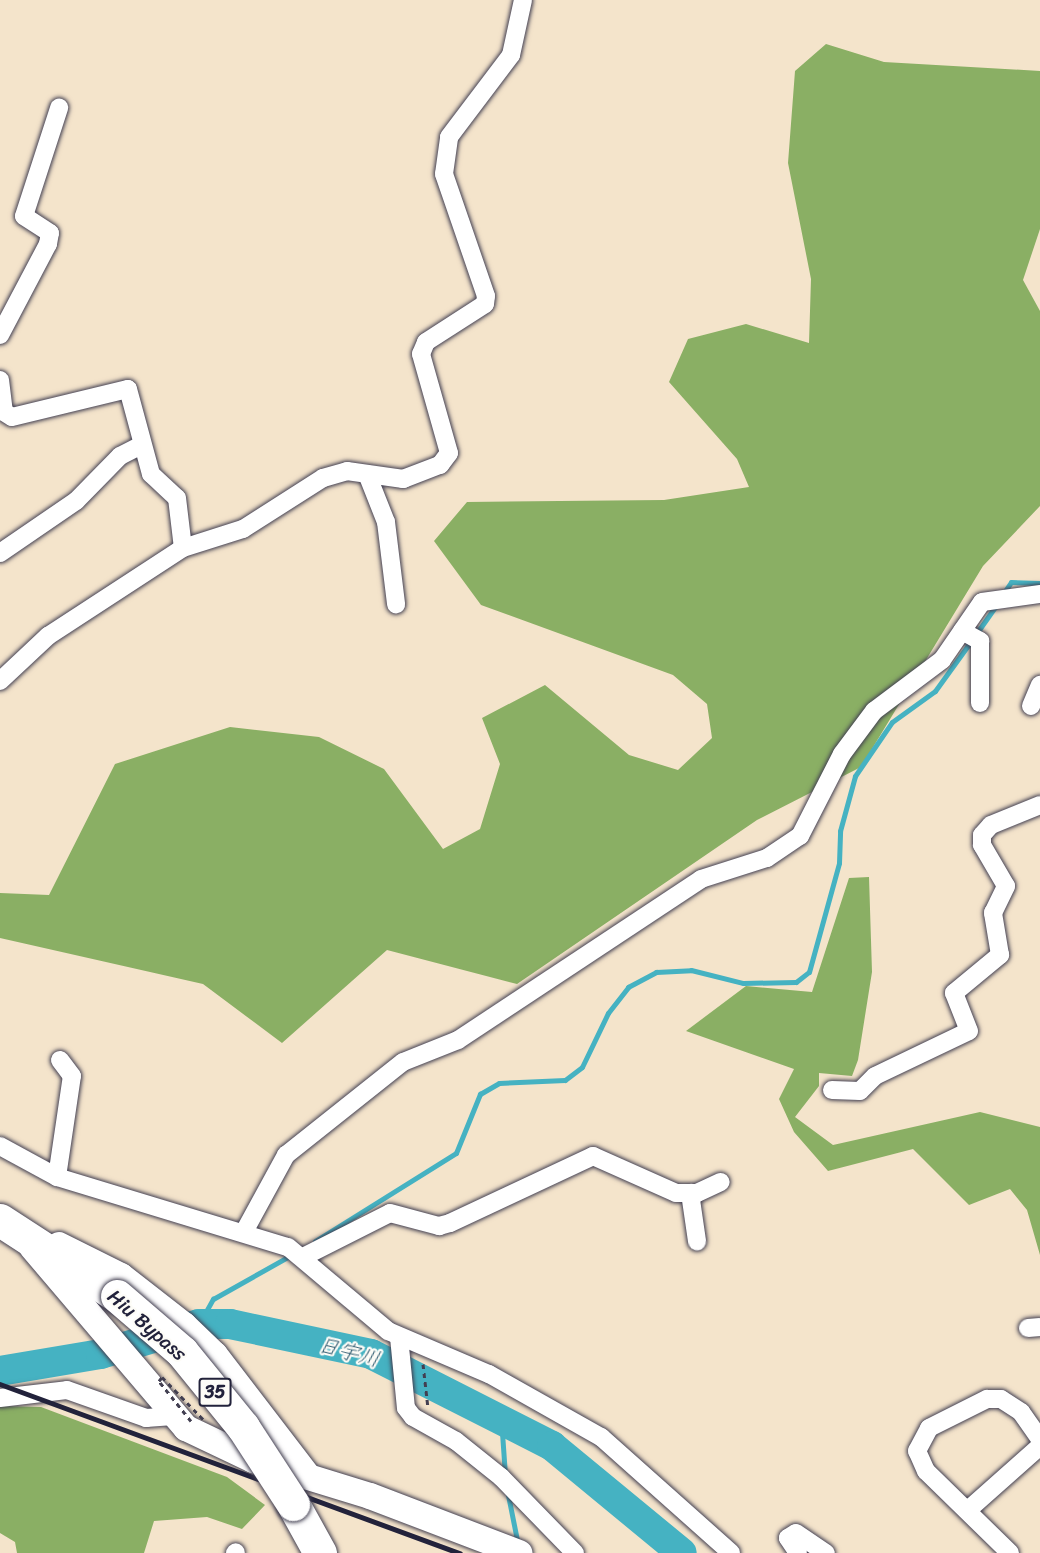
<!DOCTYPE html>
<meta charset="utf-8">
<style>
body{margin:0}
#map{position:relative;width:1040px;height:1553px;overflow:hidden;background:#f4e4cb;font-family:Sriracha,"Klee One",sans-serif}
div>[style]{position:absolute}
[style*='--x']{left:calc(var(--x)*1px);top:calc(var(--y)*1px);width:calc(var(--w)*1px);rotate:calc(var(--a)*1deg)}
.forest>*{inset:0;background:#8aaf64}
.stream>*{height:5px;margin:-2.5px;padding:0 2.5px;transform-origin:2.5px;border-radius:2.5px;background:#45b2c2}
.river>*{height:30px;margin:-15px;padding:0 15px;transform-origin:15px;border-radius:15px;background:#45b2c2}
.path>*{height:3px;margin-top:-1.5px;transform-origin:0;background:repeating-linear-gradient(90deg,#423f51 0 4.5px,transparent 0 9px)}
.roads{filter:drop-shadow(0 0 2px #423f51) drop-shadow(0 0 2px #423f51)}
.street>*{height:18px;margin:-9px;padding:0 9px;transform-origin:9px;border-radius:9px;background:#fff}
.secondary>*{height:26px;margin:-13px;padding:0 13px;transform-origin:13px;border-radius:13px;background:#fff}
.highway>*{height:33px;margin:-16.5px;padding:0 16.5px;transform-origin:16.5px;border-radius:16.5px;background:#fff}
.rail>*{height:4.5px;margin:-2.25px;padding:0 2.25px;transform-origin:2.25px;border-radius:2.25px;background:#22223b}
.path-bridge>*{height:3px;margin-top:-1.5px;transform-origin:0;background:repeating-linear-gradient(90deg,#423f51 0 4.5px,transparent 0 9px)}
.bridges{filter:drop-shadow(0 0 2px #423f51) drop-shadow(0 0 2px #423f51)}
.highway-bridge>*{height:33px;margin:-16.5px;padding:0 16.5px;transform-origin:16.5px;border-radius:16.5px;background:#fff}
span{translate:-50% -50%;white-space:nowrap;text-align:center;line-height:1.15;-webkit-text-stroke:4.5px #fdfcf7;paint-order:stroke}
.shield-label span{padding:2px 4px;background:#fdfcf7;border:2px solid;border-radius:4px;-webkit-text-stroke-width:0}
.shield-label{font-size:18px;color:#22223b;font-weight:700}
.street-label{font-size:20px;color:#22223b}
.water-label{font-size:21px;color:#305c71;font-style:italic}
</style>
<div id="map">
<div class="forest">
<div style="clip-path:polygon(826px 44px,884px 62px,1040px 71px,1040px 229px,1023px 280px,1040px 311px,1040px 506px,983px 566px,861px 767px,757px 820px,517px 984px,387px 950px,282px 1043px,203px 984px,0 938px,0 893px,49px 895px,115px 764px,230px 727px,319px 737px,384px 769px,443px 849px,480px 829px,500px 764px,482px 718px,545px 685px,629px 755px,678px 770px,712px 738px,707px 704px,673px 675px,481px 605px,434px 541px,467px 502px,664px 500px,749px 487px,737px 459px,669px 382px,688px 339px,746px 324px,809px 343px,811px 279px,788px 163px,795px 71px)"></div>
<div style="clip-path:polygon(869px 877px,872px 972px,858px 1060px,852px 1076px,819px 1073px,819px 1086px,795px 1117px,833px 1145px,980px 1112px,1040px 1127px,1040px 1255px,1027px 1210px,1010px 1189px,969px 1205px,913px 1149px,828px 1171px,794px 1132px,779px 1099px,794px 1069px,686px 1031px,746px 986px,812px 992px,849px 878px)"></div>
<div style="clip-path:polygon(0 1406px,41px 1407px,227px 1477px,265px 1505px,242px 1529px,207px 1517px,154px 1521px,144px 1553px,17px 1553px,15px 1542px,0 1533px)"></div>
</div>
<div class="stream">
<div style="--x:1003;--y:594;--w:14;--a:-56"></div>
<div style="--x:1011;--y:582;--w:29;--a:2"></div>
<div style="--x:976;--y:634;--w:37;--a:-55"></div>
<div style="--x:315;--y:1241;--w:166;--a:-32"></div>
<div style="--x:456;--y:1153;--w:64;--a:-67.9"></div>
<div style="--x:480;--y:1094;--w:22;--a:-30"></div>
<div style="--x:499;--y:1083;--w:66;--a:-2.6"></div>
<div style="--x:565;--y:1080;--w:21;--a:-37"></div>
<div style="--x:582;--y:1067;--w:60;--a:-64.3"></div>
<div style="--x:608;--y:1013;--w:33;--a:-52"></div>
<div style="--x:628;--y:987;--w:32;--a:-28"></div>
<div style="--x:656;--y:972;--w:35;--a:-3"></div>
<div style="--x:691;--y:970;--w:54;--a:14"></div>
<div style="--x:743;--y:983;--w:53;--a:-1.1"></div>
<div style="--x:796;--y:982;--w:16;--a:-38"></div>
<div style="--x:809;--y:972;--w:113;--a:-74.6"></div>
<div style="--x:839;--y:863;--w:32;--a:-88"></div>
<div style="--x:840;--y:831;--w:57;--a:-74.7"></div>
<div style="--x:855;--y:776;--w:65;--a:-55.6"></div>
<div style="--x:892;--y:722;--w:53;--a:-35.8"></div>
<div style="--x:935;--y:691;--w:62;--a:-54.2"></div>
<div style="--x:199;--y:1324;--w:29;--a:-61"></div>
<div style="--x:213;--y:1299;--w:90;--a:-29.4"></div>
<div style="--x:501;--y:1418;--w:57;--a:86"></div>
<div style="--x:507;--y:1490;--w:56;--a:78.7"></div>
</div>
<div class="river">
<div style="--x:0;--y:1371;--w:102;--a:-9.6"></div>
<div style="--x:101;--y:1354;--w:102;--a:-17"></div>
<div style="--x:199;--y:1324;--w:31;--a:0"></div>
<div style="--x:230;--y:1324;--w:144;--a:12"></div>
<div style="--x:371;--y:1354;--w:203;--a:26.9"></div>
<div style="--x:552;--y:1446;--w:168;--a:39.5"></div>
</div>
<div class="path">
<div style="--x:423;--y:1364;--w:44;--a:83.5"></div>
</div>
<div class="roads">
<div class="street">
<div style="--x:0;--y:335;--w:103;--a:-62.2"></div>
<div style="--x:48;--y:244;--w:11;--a:-80"></div>
<div style="--x:50;--y:233;--w:31;--a:-147"></div>
<div style="--x:24;--y:216;--w:114;--a:-72"></div>
<div style="--x:0;--y:380;--w:32;--a:83"></div>
<div style="--x:4;--y:412;--w:9;--a:32"></div>
<div style="--x:12;--y:417;--w:119;--a:-13.6"></div>
<div style="--x:128;--y:389;--w:88;--a:74.9"></div>
<div style="--x:151;--y:474;--w:35;--a:43"></div>
<div style="--x:177;--y:498;--w:50;--a:83.2"></div>
<div style="--x:367;--y:474;--w:52;--a:68.4"></div>
<div style="--x:386;--y:522;--w:83;--a:83"></div>
<div style="--x:0;--y:553;--w:92;--a:-34.4"></div>
<div style="--x:76;--y:501;--w:63;--a:-45.6"></div>
<div style="--x:120;--y:456;--w:22;--a:-27"></div>
<div style="--x:962;--y:631;--w:21;--a:29"></div>
<div style="--x:980;--y:641;--w:62;--a:90"></div>
<div style="--x:0;--y:681;--w:66;--a:-43.2"></div>
<div style="--x:48;--y:636;--w:161;--a:-33.1"></div>
<div style="--x:183;--y:548;--w:63;--a:-17.6"></div>
<div style="--x:243;--y:529;--w:95;--a:-32.5"></div>
<div style="--x:323;--y:478;--w:25;--a:-16"></div>
<div style="--x:347;--y:471;--w:57;--a:8.1"></div>
<div style="--x:403;--y:479;--w:40;--a:-21"></div>
<div style="--x:440;--y:465;--w:15;--a:-53"></div>
<div style="--x:449;--y:453;--w:103;--a:-105.8"></div>
<div style="--x:421;--y:354;--w:13;--a:-67"></div>
<div style="--x:426;--y:342;--w:70;--a:-32.8"></div>
<div style="--x:485;--y:304;--w:8;--a:-83"></div>
<div style="--x:486;--y:296;--w:129;--a:-109"></div>
<div style="--x:444;--y:174;--w:37;--a:-82"></div>
<div style="--x:449;--y:137;--w:103;--a:-52.9"></div>
<div style="--x:511;--y:55;--w:56;--a:-77.7"></div>
<div style="--x:1031;--y:706;--w:23;--a:-67"></div>
<div style="--x:832;--y:1090;--w:28;--a:2"></div>
<div style="--x:860;--y:1091;--w:21;--a:-45"></div>
<div style="--x:875;--y:1076;--w:104;--a:-25.6"></div>
<div style="--x:969;--y:1031;--w:41;--a:-111.5"></div>
<div style="--x:954;--y:993;--w:60;--a:-39.6"></div>
<div style="--x:1000;--y:955;--w:43;--a:-99.5"></div>
<div style="--x:993;--y:913;--w:30;--a:-64"></div>
<div style="--x:1006;--y:886;--w:48;--a:-120.3"></div>
<div style="--x:982;--y:845;--w:10;--a:-90"></div>
<div style="--x:982;--y:835;--w:13;--a:-48"></div>
<div style="--x:991;--y:825;--w:53;--a:-22.2"></div>
<div style="--x:0;--y:1146;--w:65;--a:28.5"></div>
<div style="--x:57;--y:1177;--w:241;--a:16.9"></div>
<div style="--x:288;--y:1247;--w:131;--a:40"></div>
<div style="--x:388;--y:1331;--w:110;--a:23.1"></div>
<div style="--x:489;--y:1374;--w:129;--a:29.4"></div>
<div style="--x:601;--y:1437;--w:174;--a:41.7"></div>
<div style="--x:57;--y:1177;--w:102;--a:-81.6"></div>
<div style="--x:72;--y:1076;--w:20;--a:-127"></div>
<div style="--x:690;--y:1193;--w:49;--a:81.7"></div>
<div style="--x:244;--y:1232;--w:88;--a:-61.4"></div>
<div style="--x:286;--y:1155;--w:149;--a:-38.5"></div>
<div style="--x:403;--y:1062;--w:59;--a:-21.8"></div>
<div style="--x:458;--y:1040;--w:291;--a:-33.5"></div>
<div style="--x:701;--y:879;--w:69;--a:-17.7"></div>
<div style="--x:767;--y:858;--w:40;--a:-34"></div>
<div style="--x:800;--y:836;--w:92;--a:-62.9"></div>
<div style="--x:842;--y:754;--w:54;--a:-53.3"></div>
<div style="--x:874;--y:711;--w:85;--a:-36.9"></div>
<div style="--x:942;--y:660;--w:70;--a:-55.4"></div>
<div style="--x:982;--y:602;--w:59;--a:-7.9"></div>
<div style="--x:303;--y:1257;--w:97;--a:-26.8"></div>
<div style="--x:390;--y:1213;--w:51;--a:14.9"></div>
<div style="--x:439;--y:1226;--w:11;--a:-15"></div>
<div style="--x:450;--y:1223;--w:158;--a:-25.1"></div>
<div style="--x:593;--y:1156;--w:91;--a:24"></div>
<div style="--x:676;--y:1193;--w:21;--a:0"></div>
<div style="--x:697;--y:1193;--w:26;--a:-25"></div>
<div style="--x:1028;--y:1328;--w:12;--a:-5"></div>
<div style="--x:399;--y:1337;--w:71;--a:84.4"></div>
<div style="--x:406;--y:1408;--w:11;--a:52"></div>
<div style="--x:413;--y:1417;--w:49;--a:29.2"></div>
<div style="--x:456;--y:1441;--w:58;--a:38.7"></div>
<div style="--x:501;--y:1477;--w:106;--a:45.8"></div>
<div style="--x:0;--y:1398;--w:67;--a:-6.8"></div>
<div style="--x:67;--y:1390;--w:84;--a:19.5"></div>
<div style="--x:146;--y:1418;--w:27;--a:-4"></div>
<div style="--x:968;--y:1510;--w:96;--a:-41.6"></div>
<div style="--x:235;--y:1553;--w:1;--a:-45"></div>
<div style="--x:798;--y:1553;--w:18;--a:-124"></div>
<div style="--x:788;--y:1538;--w:9;--a:-32"></div>
<div style="--x:796;--y:1533;--w:36;--a:34"></div>
<div style="--x:1010;--y:1553;--w:117;--a:-135.7"></div>
<div style="--x:926;--y:1471;--w:22;--a:-114"></div>
<div style="--x:917;--y:1451;--w:26;--a:-62"></div>
<div style="--x:929;--y:1428;--w:65;--a:-26.6"></div>
<div style="--x:987;--y:1399;--w:14;--a:0"></div>
<div style="--x:1001;--y:1399;--w:24;--a:33"></div>
<div style="--x:1021;--y:1412;--w:33;--a:55"></div>
</div>
<div class="secondary">
<div style="--x:59;--y:1245;--w:69;--a:26.6"></div>
<div style="--x:121;--y:1276;--w:80;--a:37.9"></div>
<div style="--x:184;--y:1325;--w:43;--a:44.1"></div>
<div style="--x:215;--y:1355;--w:153;--a:52.5"></div>
<div style="--x:32;--y:1247;--w:238;--a:49.6"></div>
<div style="--x:186;--y:1428;--w:74;--a:25.5"></div>
<div style="--x:253;--y:1460;--w:122;--a:17.1"></div>
<div style="--x:370;--y:1496;--w:160;--a:20.9"></div>
</div>
<div class="highway">
<div style="--x:0;--y:1220;--w:140;--a:33"></div>
<div style="--x:293;--y:1504;--w:56;--a:61.1"></div>
</div>
</div>
<div class="rail">
<div style="--x:0;--y:1384;--w:490;--a:20.2"></div>
</div>
<div class="path-bridge">
<div style="--x:191;--y:1421;--w:51;--a:-128.7"></div>
<div style="--x:159;--y:1381;--w:5;--a:-53"></div>
<div style="--x:162;--y:1377;--w:60;--a:45.7"></div>
</div>
<div class="bridges">
<div class="highway-bridge">
<div style="--x:117;--y:1296;--w:86;--a:40.7"></div>
<div style="--x:182;--y:1352;--w:97;--a:50.9"></div>
<div style="--x:243;--y:1427;--w:92;--a:57"></div>
</div>
</div>
<div class="shield-label">
<span style="left:215px;top:1392px">35</span>
</div>
<div class="street-label">
<span style="left:147px;top:1325px;rotate:41deg">Hiu Bypass</span>
</div>
<div class="water-label">
<span style="left:349px;top:1352px;rotate:15deg">日宇川</span>
</div>
</div>
